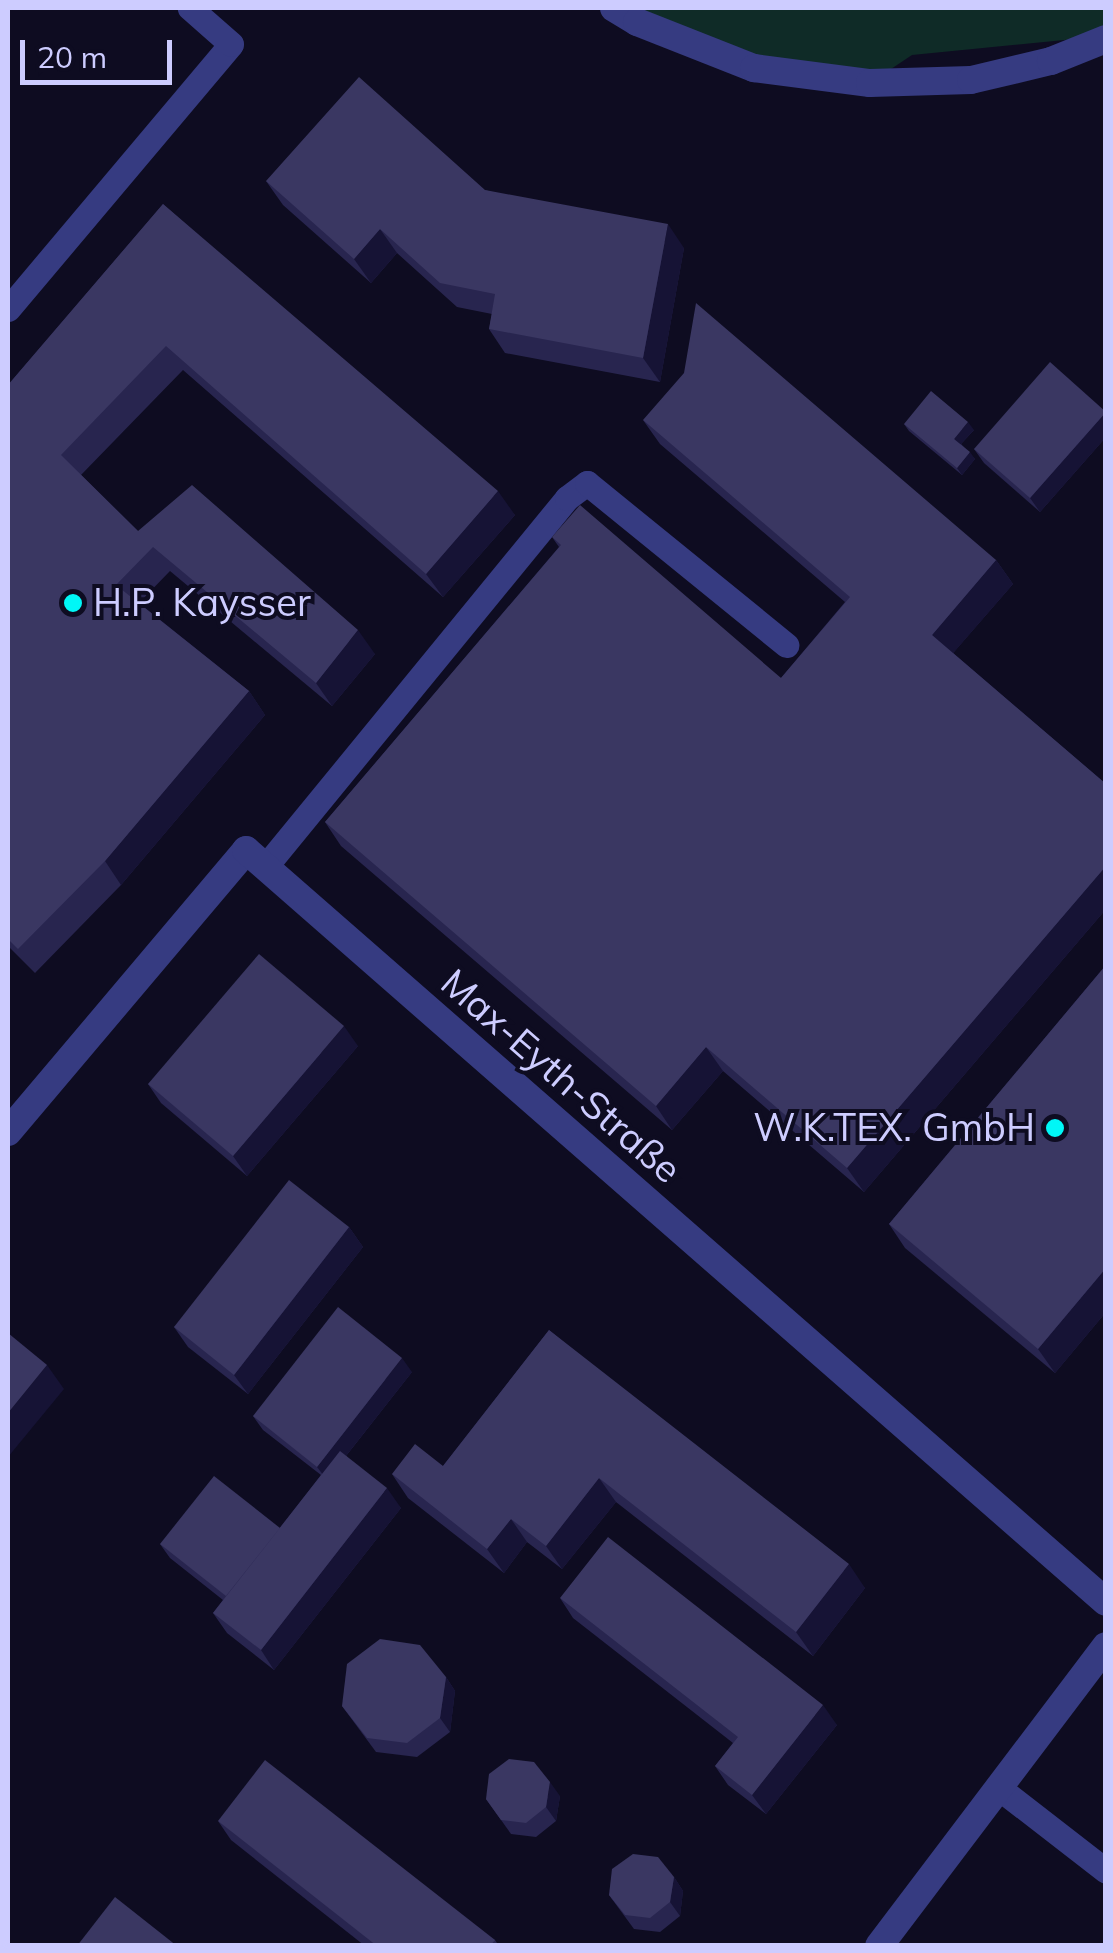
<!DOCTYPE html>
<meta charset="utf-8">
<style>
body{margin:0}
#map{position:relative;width:1113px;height:1953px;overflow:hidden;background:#0e0c21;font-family:Mulish,sans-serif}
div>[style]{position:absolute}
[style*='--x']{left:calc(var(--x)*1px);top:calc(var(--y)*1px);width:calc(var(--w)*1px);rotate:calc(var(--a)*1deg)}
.green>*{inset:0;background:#0f2b27}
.service>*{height:25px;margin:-12.5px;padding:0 12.5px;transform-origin:12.5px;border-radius:12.5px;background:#363b81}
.minor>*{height:28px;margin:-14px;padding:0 14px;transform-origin:14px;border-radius:14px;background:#363b81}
.wall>*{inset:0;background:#28254f}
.shaded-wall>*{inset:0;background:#161335}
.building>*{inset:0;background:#3a3762}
.dots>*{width:28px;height:28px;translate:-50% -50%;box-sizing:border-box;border:5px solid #0e0c21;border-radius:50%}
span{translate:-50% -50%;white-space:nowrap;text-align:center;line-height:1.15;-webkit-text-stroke:8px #0e0c21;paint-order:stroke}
.poi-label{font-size:38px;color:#cdccff}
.left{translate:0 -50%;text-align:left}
.right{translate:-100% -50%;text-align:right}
.street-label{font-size:38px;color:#cdccff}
.frame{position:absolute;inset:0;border:10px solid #cdccff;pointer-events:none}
.scale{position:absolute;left:20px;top:40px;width:152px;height:45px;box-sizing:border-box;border:5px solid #cdccff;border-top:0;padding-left:12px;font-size:30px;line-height:35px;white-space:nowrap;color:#cdccff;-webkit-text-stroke:8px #0e0c21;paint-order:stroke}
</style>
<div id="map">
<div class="green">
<div style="clip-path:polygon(614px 8px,1105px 8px,1105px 36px,912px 55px,870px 83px,754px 68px)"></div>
</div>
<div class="service">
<div style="--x:8;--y:309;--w:346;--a:-49.9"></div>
<div style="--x:231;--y:44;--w:55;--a:-138.7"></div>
<div style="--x:265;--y:867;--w:477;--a:-50.7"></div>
<div style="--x:567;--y:498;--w:25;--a:-37"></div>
<div style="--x:587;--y:483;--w:257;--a:39.1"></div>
<div style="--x:999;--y:1788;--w:135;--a:37.8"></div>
</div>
<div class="minor">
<div style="--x:614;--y:8;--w:27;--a:31"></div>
<div style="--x:637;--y:22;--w:126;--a:21.5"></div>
<div style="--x:754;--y:68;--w:117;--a:7.4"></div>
<div style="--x:870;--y:83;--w:101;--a:-1.7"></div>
<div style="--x:971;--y:80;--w:82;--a:-13.4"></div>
<div style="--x:1051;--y:61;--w:59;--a:-21.8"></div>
<div style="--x:8;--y:1132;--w:369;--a:-49.8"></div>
<div style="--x:246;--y:850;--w:1142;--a:41.17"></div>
<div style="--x:879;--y:1946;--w:376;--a:-52.9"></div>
</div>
<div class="wall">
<div style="clip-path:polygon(266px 181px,485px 190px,684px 248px,660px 382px,505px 353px,489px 329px,492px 314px,457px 307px,397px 253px,371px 283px,283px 205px)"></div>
<div style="clip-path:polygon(163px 204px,515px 515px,443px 597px,183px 370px,81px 475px,138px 531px,375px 654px,332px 706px,170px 571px,139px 603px,249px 691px,265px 715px,121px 885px,35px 973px,8px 946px,8px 385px)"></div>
<div style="clip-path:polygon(1106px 411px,1106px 437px,1040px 512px,984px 463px,974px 449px)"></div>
<div style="clip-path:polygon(643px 420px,996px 560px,1013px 584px,953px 653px,1106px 784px,1106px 909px,864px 1192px,723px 1071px,672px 1130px,341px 846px,325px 822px,559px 547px,552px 537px,781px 678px,845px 602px,660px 444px)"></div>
<div style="clip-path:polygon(904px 424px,974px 430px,961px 444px,975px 459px,962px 475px,909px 431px)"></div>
<div style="clip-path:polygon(1106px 965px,1106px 1312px,1055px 1373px,905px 1248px,889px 1224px)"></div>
<div style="clip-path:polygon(358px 1046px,247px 1176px,161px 1103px,148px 1084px)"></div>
<div style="clip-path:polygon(349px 1227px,363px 1247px,248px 1394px,188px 1347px,174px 1327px)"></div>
<div style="clip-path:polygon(549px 1330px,865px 1588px,813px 1656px,616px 1502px,562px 1569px,527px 1542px,504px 1573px,408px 1498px,392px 1474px,443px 1466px)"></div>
<div style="clip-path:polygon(412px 1372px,346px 1456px,401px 1508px,274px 1670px,227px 1633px,213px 1613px,223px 1600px,170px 1558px,160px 1544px,280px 1528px,321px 1475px,263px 1430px,253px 1416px)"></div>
<div style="clip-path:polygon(560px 1598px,837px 1725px,766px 1814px,728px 1785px,715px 1766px,733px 1743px,573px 1618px)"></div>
<div style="clip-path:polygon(446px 1677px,455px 1691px,450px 1732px,417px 1757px,376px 1752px,342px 1706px)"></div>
<div style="clip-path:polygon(560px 1796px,556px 1821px,536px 1837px,511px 1834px,486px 1799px)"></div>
<div style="clip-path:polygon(218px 1821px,495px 1940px,499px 1946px,365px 1946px,231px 1840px)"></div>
<div style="clip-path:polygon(674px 1877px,683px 1891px,680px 1916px,660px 1932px,634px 1929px,609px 1895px)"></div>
</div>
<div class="shaded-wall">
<div style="clip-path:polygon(668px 224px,684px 248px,660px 382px,643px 358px)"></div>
<div style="clip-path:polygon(380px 229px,397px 253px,371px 283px,354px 259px)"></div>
<div style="clip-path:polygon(1106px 412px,1106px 437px,1040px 512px,1030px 498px)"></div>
<div style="clip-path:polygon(968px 422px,974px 430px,959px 446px,954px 439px)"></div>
<div style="clip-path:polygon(970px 452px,975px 459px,962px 475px,957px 468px)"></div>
<div style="clip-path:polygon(498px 491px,515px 515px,443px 597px,426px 574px)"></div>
<div style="clip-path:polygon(996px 560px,1013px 584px,948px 659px,932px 635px)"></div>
<div style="clip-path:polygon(358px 630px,375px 654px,332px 706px,316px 683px)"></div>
<div style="clip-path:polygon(249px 691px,265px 715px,121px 885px,105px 861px)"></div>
<div style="clip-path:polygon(1106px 866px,1106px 909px,864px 1192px,847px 1168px)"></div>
<div style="clip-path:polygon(344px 1026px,358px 1046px,247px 1176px,233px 1156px)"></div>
<div style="clip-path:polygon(706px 1047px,723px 1071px,672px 1130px,656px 1106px)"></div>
<div style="clip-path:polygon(349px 1227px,363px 1247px,248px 1394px,234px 1375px)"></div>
<div style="clip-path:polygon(1106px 1268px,1106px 1312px,1055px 1373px,1038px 1349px)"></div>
<div style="clip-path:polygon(402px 1358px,412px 1372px,327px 1480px,317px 1467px)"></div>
<div style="clip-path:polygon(47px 1365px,64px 1389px,8px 1457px,8px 1413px)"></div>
<div style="clip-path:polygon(599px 1478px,616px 1502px,562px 1569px,546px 1546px)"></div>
<div style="clip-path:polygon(387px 1488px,401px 1508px,274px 1670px,261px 1650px)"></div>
<div style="clip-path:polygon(511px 1519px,527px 1542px,504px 1573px,487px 1549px)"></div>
<div style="clip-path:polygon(849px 1564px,865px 1588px,813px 1656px,796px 1632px)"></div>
<div style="clip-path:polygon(446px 1677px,455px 1691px,450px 1732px,440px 1718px)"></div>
<div style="clip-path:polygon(823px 1705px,837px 1725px,766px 1814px,752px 1795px)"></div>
<div style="clip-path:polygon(550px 1782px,560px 1796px,556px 1821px,546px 1807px)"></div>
<div style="clip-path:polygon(674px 1877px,683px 1891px,680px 1916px,670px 1902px)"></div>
</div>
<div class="building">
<div style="clip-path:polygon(359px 77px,485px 190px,668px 224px,643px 358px,489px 329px,495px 294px,440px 283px,380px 229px,354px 259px,266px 181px)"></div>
<div style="clip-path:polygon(163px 204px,498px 491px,426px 574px,166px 346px,61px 455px,138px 531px,192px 485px,358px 630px,316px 683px,153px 547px,116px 585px,249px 691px,105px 861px,18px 949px,8px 939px,8px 385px)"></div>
<div style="clip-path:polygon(696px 303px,996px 560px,932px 635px,1106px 784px,1106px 866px,847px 1168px,706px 1047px,656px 1106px,325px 822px,561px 545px,552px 537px,580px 505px,781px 678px,850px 597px,643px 420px,684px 373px)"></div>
<div style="clip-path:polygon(1050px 362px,1106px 412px,1030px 498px,974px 449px)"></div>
<div style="clip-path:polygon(931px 391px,968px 422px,954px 439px,970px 452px,957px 468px,904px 424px)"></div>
<div style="clip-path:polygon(259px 954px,344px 1026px,233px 1156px,148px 1084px)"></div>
<div style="clip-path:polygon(1106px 965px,1106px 1268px,1038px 1349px,889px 1224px)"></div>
<div style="clip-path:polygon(289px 1180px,349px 1227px,234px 1375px,174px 1327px)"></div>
<div style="clip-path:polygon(338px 1307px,402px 1358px,317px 1467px,253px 1416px)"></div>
<div style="clip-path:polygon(549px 1330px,849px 1564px,796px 1632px,599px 1478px,546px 1546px,511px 1519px,487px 1549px,392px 1474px,415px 1444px,443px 1466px)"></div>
<div style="clip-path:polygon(8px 1333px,47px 1365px,8px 1413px)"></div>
<div style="clip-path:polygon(340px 1451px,387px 1488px,261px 1650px,213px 1613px)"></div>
<div style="clip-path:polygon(214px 1476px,280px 1528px,226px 1596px,160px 1544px)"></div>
<div style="clip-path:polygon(608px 1537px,823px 1705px,752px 1795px,715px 1766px,738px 1737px,560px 1598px)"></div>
<div style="clip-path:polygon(380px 1639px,420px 1645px,446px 1677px,440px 1718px,407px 1743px,367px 1738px,342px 1706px,347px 1664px)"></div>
<div style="clip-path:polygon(509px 1759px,534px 1762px,550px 1782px,546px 1807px,526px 1823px,501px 1820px,486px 1799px,489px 1774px)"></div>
<div style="clip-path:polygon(265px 1760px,495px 1940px,490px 1946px,377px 1946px,218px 1821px)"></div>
<div style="clip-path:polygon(633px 1854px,658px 1857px,674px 1877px,670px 1902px,650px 1918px,625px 1915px,609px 1895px,612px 1869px)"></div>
<div style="clip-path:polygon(115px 1897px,177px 1946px,77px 1946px)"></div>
</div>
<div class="dots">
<div style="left:73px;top:603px;background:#00f7f7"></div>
<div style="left:1055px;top:1128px;background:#00f7f7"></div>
</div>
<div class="poi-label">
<span class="left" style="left:93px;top:603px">H.P. Kaysser</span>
<span class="right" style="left:1035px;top:1128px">W.K.TEX. GmbH</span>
</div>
<div class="street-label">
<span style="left:561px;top:1076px;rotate:41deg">Max-Eyth-Straße</span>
</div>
<div class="frame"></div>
<div class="scale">20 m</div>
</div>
